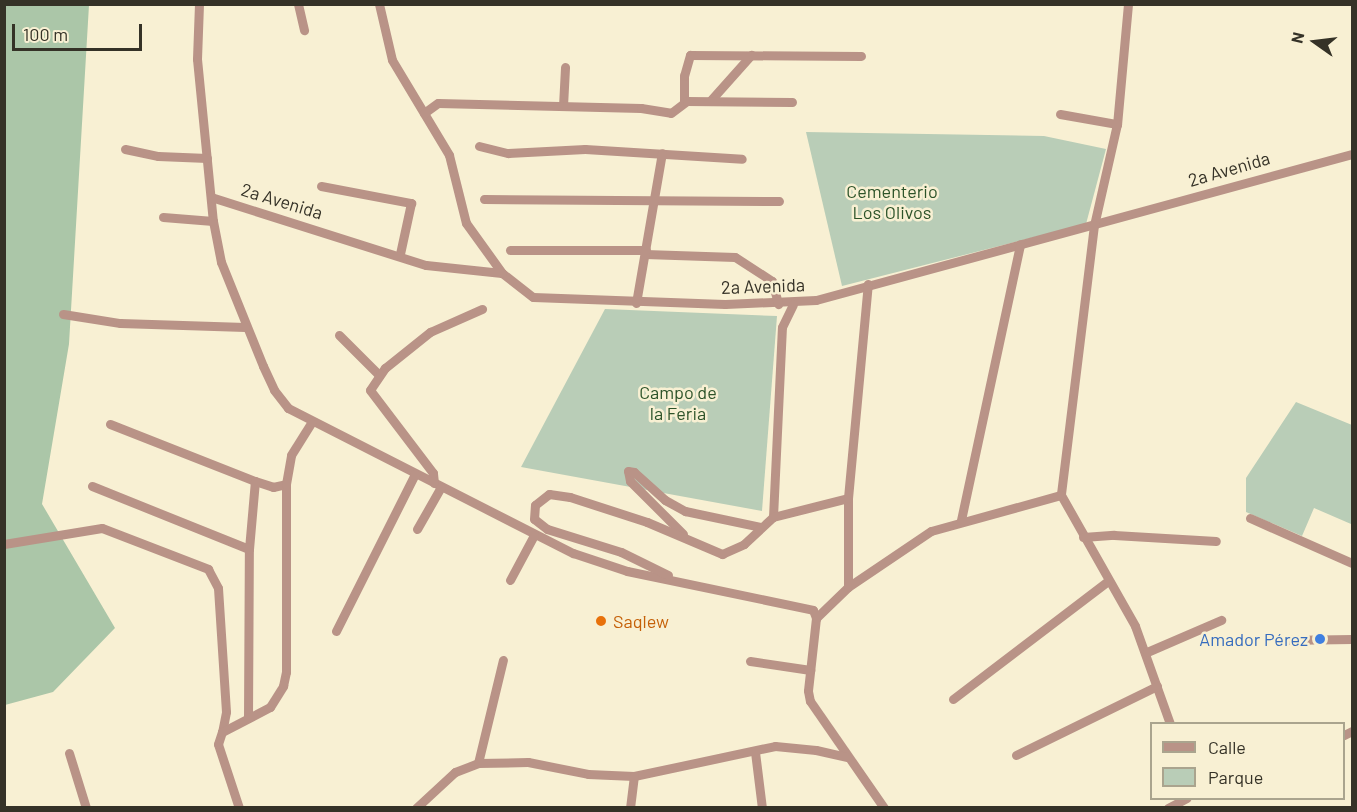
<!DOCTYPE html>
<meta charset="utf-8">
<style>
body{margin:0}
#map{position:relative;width:1357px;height:812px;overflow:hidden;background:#f8f0d3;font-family:Barlow,sans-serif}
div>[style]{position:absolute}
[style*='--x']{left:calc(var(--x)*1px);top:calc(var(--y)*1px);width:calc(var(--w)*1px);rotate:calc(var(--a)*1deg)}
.green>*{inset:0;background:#b9cdb7}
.forest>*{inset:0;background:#abc6a8}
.street>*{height:9px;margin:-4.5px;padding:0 4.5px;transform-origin:4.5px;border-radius:4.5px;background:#b99387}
.dots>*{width:16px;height:16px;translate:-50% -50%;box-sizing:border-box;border:3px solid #f8f0d3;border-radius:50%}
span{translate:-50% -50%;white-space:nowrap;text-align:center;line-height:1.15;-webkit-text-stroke:5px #f8f0d3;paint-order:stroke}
.street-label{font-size:18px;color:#353227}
.park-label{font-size:18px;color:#2c5329}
.food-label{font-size:18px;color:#c56008}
.left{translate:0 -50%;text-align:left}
.shop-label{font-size:18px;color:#366cbe}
.right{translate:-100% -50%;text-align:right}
.frame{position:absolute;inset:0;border:6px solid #353227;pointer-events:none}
.legend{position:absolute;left:1150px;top:722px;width:195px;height:78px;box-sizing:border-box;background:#f8f0d3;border:2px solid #aaa48e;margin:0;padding:8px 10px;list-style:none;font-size:18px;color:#353227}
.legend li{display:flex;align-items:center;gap:12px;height:30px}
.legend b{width:30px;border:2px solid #aaa48e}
.north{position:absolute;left:1285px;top:12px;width:60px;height:60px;-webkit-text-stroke:4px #f8f0d3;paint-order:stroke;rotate:284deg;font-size:16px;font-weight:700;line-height:24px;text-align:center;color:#353227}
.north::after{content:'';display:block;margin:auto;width:21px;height:27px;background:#353227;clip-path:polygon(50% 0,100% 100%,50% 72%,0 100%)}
.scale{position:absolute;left:12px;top:24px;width:130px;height:27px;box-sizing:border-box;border:3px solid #353227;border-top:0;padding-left:8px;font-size:18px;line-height:21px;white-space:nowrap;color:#353227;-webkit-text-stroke:4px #f8f0d3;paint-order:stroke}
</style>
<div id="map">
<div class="green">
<div style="clip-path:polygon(806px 132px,1044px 136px,1106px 149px,1086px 224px,842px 286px)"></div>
<div style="clip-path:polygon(605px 309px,777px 316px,762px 511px,521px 467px)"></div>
<div style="clip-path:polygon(1296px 402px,1352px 425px,1352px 520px,1351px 524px,1314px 508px,1302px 536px,1246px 512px,1246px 478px)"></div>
</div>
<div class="forest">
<div style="clip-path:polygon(5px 5px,89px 5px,69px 344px,42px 504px,115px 628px,53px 692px,5px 705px)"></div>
</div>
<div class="street">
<div style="--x:199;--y:4;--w:55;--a:92.1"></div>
<div style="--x:197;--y:59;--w:163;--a:84.4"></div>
<div style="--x:213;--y:221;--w:42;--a:79"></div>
<div style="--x:221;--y:262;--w:112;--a:68"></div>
<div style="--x:263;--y:366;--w:26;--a:65"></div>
<div style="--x:274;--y:390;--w:23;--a:52"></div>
<div style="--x:288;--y:408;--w:320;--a:27"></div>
<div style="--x:573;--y:553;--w:57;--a:18.4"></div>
<div style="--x:627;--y:571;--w:190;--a:11.8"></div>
<div style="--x:813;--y:610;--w:9;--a:69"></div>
<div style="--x:816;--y:618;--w:73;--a:96.3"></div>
<div style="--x:808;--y:691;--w:10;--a:79"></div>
<div style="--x:810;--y:701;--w:130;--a:55.3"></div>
<div style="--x:298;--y:4;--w:27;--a:77"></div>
<div style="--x:379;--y:4;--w:57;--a:76.9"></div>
<div style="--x:392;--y:60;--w:111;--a:59"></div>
<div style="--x:449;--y:155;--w:70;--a:76"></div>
<div style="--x:466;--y:223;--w:62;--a:54.2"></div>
<div style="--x:502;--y:273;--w:39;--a:38"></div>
<div style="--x:533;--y:297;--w:192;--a:2.1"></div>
<div style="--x:725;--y:304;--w:91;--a:-2.5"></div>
<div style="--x:816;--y:300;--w:556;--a:-15.24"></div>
<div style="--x:1128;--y:4;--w:121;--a:95.2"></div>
<div style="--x:1117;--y:124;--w:104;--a:102.8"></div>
<div style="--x:1094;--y:225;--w:272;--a:97"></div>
<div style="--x:1061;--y:495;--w:150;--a:60.5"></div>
<div style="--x:1135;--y:626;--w:104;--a:70.3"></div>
<div style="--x:710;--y:101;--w:62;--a:-48.3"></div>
<div style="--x:684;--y:102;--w:26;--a:-90"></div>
<div style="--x:684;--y:76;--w:22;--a:-74"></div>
<div style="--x:690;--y:55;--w:171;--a:0.3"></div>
<div style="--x:563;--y:106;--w:39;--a:-87"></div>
<div style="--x:424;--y:113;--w:17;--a:-36"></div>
<div style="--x:438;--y:103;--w:203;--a:1.4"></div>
<div style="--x:641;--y:108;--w:30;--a:9"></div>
<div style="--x:671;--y:113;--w:20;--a:-37"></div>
<div style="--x:687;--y:101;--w:105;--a:0.5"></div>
<div style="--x:1060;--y:114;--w:58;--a:10"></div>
<div style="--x:479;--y:146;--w:30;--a:14"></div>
<div style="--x:508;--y:153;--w:77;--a:-3"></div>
<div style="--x:585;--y:149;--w:157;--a:3.6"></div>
<div style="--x:125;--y:149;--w:34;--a:12"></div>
<div style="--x:158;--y:156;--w:49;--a:2.3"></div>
<div style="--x:321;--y:186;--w:92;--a:10.7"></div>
<div style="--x:411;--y:203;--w:52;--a:102.2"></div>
<div style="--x:211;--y:197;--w:225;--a:17.6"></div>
<div style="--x:426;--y:265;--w:76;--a:6"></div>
<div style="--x:484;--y:199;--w:295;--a:0.4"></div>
<div style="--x:163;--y:217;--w:50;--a:4.6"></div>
<div style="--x:510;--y:250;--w:136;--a:0"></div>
<div style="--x:645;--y:254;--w:90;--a:1.9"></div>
<div style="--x:735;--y:257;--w:44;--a:33"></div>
<div style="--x:772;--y:281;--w:24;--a:75"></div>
<div style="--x:636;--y:303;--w:152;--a:-80.2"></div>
<div style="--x:63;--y:314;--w:58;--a:9"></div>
<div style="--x:120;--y:323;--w:125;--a:1.8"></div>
<div style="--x:339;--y:335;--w:57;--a:45"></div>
<div style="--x:110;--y:424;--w:156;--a:21.5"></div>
<div style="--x:255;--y:481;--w:19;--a:18"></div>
<div style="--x:273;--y:487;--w:13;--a:-13"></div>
<div style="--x:434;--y:483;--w:10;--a:-96"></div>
<div style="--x:433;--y:473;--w:104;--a:-127.2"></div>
<div style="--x:370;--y:390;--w:27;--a:-56"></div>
<div style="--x:385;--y:368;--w:58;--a:-38.7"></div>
<div style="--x:430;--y:332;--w:57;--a:-23.9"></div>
<div style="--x:92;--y:486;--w:169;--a:21.9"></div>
<div style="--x:773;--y:517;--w:190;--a:-87.3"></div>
<div style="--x:782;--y:327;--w:25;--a:-64"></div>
<div style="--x:1250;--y:518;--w:111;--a:23.8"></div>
<div style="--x:961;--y:520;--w:282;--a:-77.9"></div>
<div style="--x:417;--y:529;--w:48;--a:-60.3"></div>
<div style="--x:683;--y:534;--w:75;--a:-135"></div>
<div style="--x:630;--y:481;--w:10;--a:-101"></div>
<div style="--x:628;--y:471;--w:6;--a:9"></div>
<div style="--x:634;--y:472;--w:42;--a:42.1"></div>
<div style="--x:665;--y:500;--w:23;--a:29"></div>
<div style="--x:685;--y:511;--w:78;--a:11.9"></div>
<div style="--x:1083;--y:537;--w:31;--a:-4"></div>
<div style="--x:1114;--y:535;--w:102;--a:3.4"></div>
<div style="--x:4;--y:544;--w:99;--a:-9.3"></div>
<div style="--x:102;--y:528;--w:114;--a:21.1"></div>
<div style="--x:208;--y:569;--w:21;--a:62"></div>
<div style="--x:218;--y:588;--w:124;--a:86.3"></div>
<div style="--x:226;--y:712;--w:20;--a:101"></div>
<div style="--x:668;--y:575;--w:52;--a:-153.9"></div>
<div style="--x:621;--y:552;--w:77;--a:-162.7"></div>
<div style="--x:547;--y:529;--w:16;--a:-142"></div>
<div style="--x:534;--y:519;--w:14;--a:-86"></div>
<div style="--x:535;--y:505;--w:18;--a:-38"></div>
<div style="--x:549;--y:494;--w:21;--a:8"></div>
<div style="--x:570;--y:497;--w:81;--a:18"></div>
<div style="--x:647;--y:522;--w:82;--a:23.1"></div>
<div style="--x:722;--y:554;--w:24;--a:-24"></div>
<div style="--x:744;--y:544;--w:40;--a:-43"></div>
<div style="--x:773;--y:517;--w:77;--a:-14.2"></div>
<div style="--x:510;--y:580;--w:51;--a:-61.9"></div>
<div style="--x:848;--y:587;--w:89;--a:-90"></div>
<div style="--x:848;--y:498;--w:215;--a:-84.7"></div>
<div style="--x:816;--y:618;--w:45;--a:-44.1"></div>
<div style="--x:848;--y:587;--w:100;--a:-34"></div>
<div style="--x:931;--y:531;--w:135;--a:-15.5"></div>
<div style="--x:336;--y:631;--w:176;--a:-63.3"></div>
<div style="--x:1283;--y:640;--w:69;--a:-0.8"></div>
<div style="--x:1147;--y:652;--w:81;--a:-23.4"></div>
<div style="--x:750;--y:661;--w:61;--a:8.5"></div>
<div style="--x:953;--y:699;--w:195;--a:-37.3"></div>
<div style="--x:248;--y:718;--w:169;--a:-89.7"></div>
<div style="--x:249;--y:549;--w:68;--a:-85"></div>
<div style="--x:1344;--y:735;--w:9;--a:-27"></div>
<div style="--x:755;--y:752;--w:56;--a:82.9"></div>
<div style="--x:69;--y:753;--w:58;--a:72.8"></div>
<div style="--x:1016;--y:755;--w:157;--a:-26.1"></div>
<div style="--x:478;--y:763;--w:106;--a:-76.4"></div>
<div style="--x:239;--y:808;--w:67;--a:-108.2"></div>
<div style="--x:218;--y:744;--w:13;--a:-72"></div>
<div style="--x:222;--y:732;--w:54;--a:-27.5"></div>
<div style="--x:270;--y:707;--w:25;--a:-58"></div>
<div style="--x:283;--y:686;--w:14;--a:-78"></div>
<div style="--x:286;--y:672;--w:188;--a:-90"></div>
<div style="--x:286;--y:484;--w:29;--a:-80"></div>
<div style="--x:291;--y:455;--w:38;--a:-58"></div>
<div style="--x:416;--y:808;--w:53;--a:-42.7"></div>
<div style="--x:455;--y:772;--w:25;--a:-21"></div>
<div style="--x:478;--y:763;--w:50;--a:-1.1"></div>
<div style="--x:528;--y:762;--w:61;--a:11.3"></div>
<div style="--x:588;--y:774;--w:46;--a:2.5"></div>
<div style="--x:634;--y:776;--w:144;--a:-12"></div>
<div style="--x:775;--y:746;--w:41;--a:5.6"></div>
<div style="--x:816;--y:750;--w:31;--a:13"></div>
<div style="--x:630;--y:808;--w:32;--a:-83"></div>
<div style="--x:1168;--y:808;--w:21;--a:-28"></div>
</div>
<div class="dots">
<div style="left:601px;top:621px;background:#e8710a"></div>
<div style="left:1320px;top:639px;background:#3f7fe0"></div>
</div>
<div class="street-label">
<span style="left:1229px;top:169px;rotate:-16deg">2a Avenida</span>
<span style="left:282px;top:201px;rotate:17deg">2a Avenida</span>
<span style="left:763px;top:286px;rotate:-2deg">2a Avenida</span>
</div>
<div class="park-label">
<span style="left:892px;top:202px">Cementerio<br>Los Olivos</span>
<span style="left:678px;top:403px">Campo de<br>la Feria</span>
</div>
<div class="food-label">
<span class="left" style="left:613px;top:621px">Saqlew</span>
</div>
<div class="shop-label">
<span class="right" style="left:1308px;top:639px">Amador Pérez</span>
</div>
<div class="frame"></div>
<ul class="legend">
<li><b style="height:8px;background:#b99387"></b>Calle</li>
<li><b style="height:16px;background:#b9cdb7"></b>Parque</li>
</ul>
<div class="north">N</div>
<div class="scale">100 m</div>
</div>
